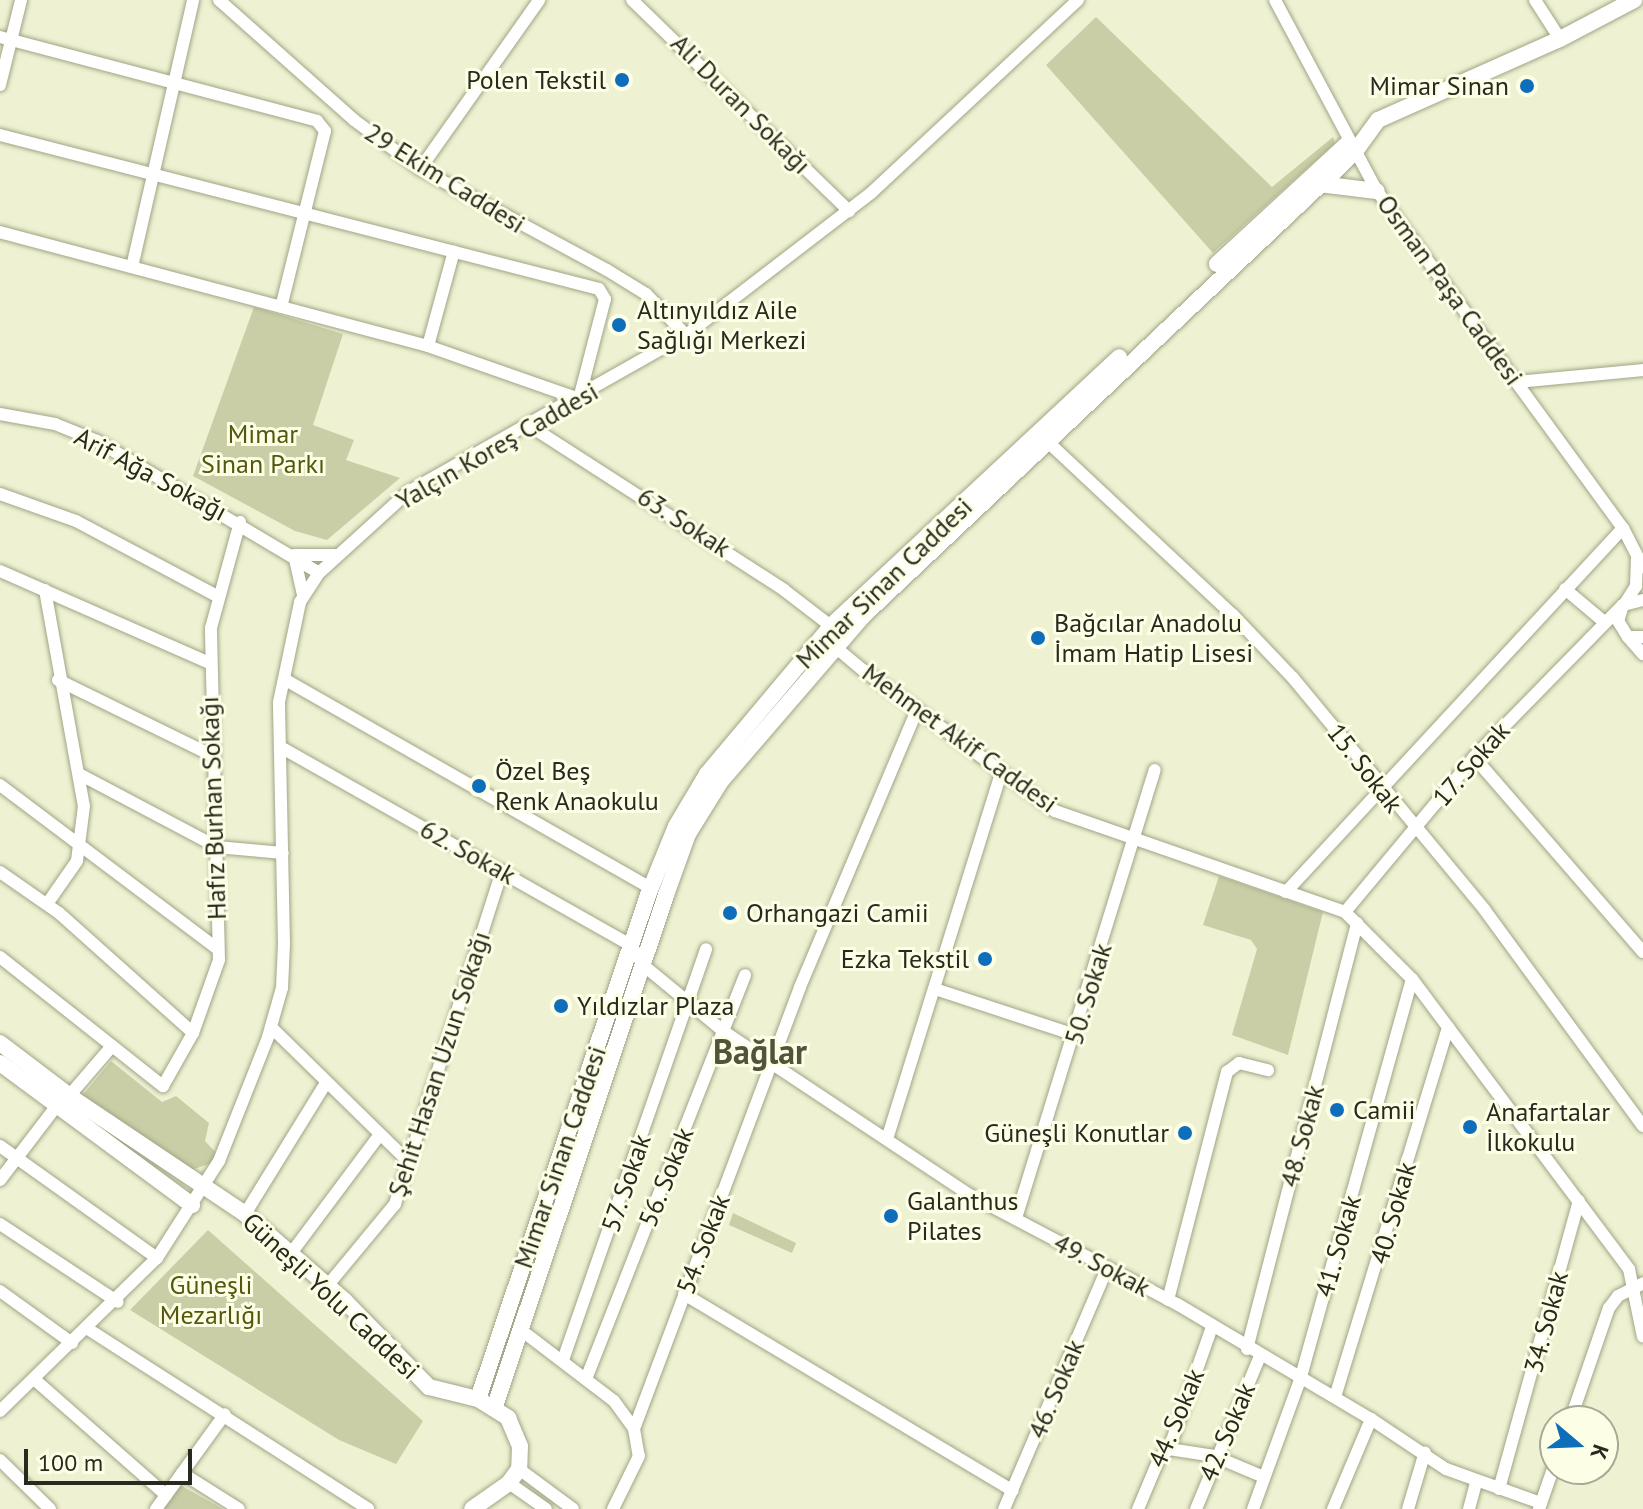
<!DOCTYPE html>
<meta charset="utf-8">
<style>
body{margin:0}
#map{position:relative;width:1643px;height:1509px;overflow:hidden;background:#eff2d2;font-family:"PT Sans",sans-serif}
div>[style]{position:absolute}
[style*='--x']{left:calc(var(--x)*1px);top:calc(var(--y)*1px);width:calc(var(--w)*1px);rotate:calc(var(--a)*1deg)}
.green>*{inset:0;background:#cacea6}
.roads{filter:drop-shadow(0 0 2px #a1a486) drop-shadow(0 0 2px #a1a486)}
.minor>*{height:12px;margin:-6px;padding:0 6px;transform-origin:6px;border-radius:6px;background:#fff}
.major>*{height:16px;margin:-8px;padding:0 8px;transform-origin:8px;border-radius:8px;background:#fff}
.dots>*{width:22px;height:22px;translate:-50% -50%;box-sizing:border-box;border:4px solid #fcffe5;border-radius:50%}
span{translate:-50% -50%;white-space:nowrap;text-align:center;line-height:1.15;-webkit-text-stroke:6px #fcffe5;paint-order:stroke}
.poi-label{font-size:26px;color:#292a1f}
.right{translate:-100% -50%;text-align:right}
.left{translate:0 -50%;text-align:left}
.street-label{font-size:26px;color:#292a1f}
.park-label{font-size:26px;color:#54570d}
.district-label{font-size:34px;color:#525439;font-weight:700}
.north{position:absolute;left:1539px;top:1405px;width:80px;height:80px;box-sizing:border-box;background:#fcffe5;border:2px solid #a8aa96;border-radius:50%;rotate:109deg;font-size:22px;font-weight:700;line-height:32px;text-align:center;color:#292a1f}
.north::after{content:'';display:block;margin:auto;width:28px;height:36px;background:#0e6ebb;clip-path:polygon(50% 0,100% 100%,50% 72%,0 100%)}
.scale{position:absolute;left:24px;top:1449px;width:168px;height:36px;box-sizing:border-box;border:4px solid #292a1f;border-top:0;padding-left:10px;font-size:24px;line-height:28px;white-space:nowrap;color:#292a1f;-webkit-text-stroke:6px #fcffe5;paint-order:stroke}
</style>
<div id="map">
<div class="green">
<div style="clip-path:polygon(1096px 17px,1272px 187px,1333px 137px,1335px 143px,1213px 253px,1046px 65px)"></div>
<div style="clip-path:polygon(254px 307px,343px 334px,313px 425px,354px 440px,346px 460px,400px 478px,327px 540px,295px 531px,193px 476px)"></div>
<div style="clip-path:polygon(1219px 876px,1323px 912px,1288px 1055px,1232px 1035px,1257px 949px,1251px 940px,1203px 925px)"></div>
<div style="clip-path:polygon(111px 1061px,162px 1102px,176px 1096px,209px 1123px,205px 1141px,218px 1155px,215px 1162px,191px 1170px,82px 1096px)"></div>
<div style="clip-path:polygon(733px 1213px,796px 1243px,792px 1253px,729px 1225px)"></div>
<div style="clip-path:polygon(208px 1230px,423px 1421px,396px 1464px,339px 1440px,130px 1310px)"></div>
<div style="clip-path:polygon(180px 1485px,223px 1509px,164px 1509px)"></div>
</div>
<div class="roads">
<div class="minor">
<div style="--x:219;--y:0;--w:181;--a:41.6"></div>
<div style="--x:354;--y:120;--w:82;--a:36.6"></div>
<div style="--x:420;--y:169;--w:213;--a:28.4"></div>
<div style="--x:607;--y:270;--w:46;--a:31.6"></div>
<div style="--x:646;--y:294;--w:57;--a:45.7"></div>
<div style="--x:632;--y:0;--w:303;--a:44.2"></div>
<div style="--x:1275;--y:0;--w:217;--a:61.9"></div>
<div style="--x:1377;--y:191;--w:417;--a:53.9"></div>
<div style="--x:1623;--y:528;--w:44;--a:62.9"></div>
<div style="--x:1535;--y:0;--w:46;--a:57.3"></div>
<div style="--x:0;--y:37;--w:328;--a:14.8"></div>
<div style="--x:317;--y:121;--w:13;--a:51"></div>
<div style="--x:325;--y:131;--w:181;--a:104"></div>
<div style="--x:0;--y:85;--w:88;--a:-76.1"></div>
<div style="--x:0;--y:135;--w:618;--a:14.42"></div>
<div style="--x:599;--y:289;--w:12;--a:59"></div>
<div style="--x:605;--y:299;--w:103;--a:104.6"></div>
<div style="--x:579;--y:399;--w:160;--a:-160.7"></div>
<div style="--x:428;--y:346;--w:443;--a:-165.1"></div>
<div style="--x:420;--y:169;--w:207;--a:-54.8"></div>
<div style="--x:132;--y:267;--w:274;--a:-77.1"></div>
<div style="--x:428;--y:346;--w:98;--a:-74.7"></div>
<div style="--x:1517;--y:382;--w:127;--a:-5.4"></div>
<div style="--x:0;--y:414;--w:56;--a:10.3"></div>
<div style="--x:55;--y:424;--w:45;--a:22"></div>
<div style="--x:97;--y:441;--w:258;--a:30.7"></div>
<div style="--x:530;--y:426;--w:302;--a:32.8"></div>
<div style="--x:784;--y:590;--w:59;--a:37.5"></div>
<div style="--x:831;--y:626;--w:20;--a:81"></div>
<div style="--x:834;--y:646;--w:38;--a:40"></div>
<div style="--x:863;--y:670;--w:238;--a:36.3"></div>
<div style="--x:1055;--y:811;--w:307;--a:19.2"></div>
<div style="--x:1345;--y:912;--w:95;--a:45"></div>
<div style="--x:1412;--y:979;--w:362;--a:53.2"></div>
<div style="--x:1629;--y:1269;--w:69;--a:78.4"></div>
<div style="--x:1049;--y:443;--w:252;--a:43.1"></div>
<div style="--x:1233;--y:615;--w:87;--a:46.4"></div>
<div style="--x:1293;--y:678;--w:300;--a:50.4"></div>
<div style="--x:1484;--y:909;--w:269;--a:53.8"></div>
<div style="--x:0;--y:494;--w:81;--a:19.6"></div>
<div style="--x:76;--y:521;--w:160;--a:28"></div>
<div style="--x:294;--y:555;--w:41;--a:77.3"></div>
<div style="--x:297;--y:555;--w:38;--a:0"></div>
<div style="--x:0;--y:571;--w:229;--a:23.7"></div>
<div style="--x:1565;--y:589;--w:50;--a:40.1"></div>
<div style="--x:45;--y:590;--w:219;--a:79.8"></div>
<div style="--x:84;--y:806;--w:55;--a:97.3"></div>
<div style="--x:77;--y:861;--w:52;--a:124.9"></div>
<div style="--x:1643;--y:600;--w:21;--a:166"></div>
<div style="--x:1623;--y:605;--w:17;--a:107"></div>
<div style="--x:1618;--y:621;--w:19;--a:58"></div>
<div style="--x:1628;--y:637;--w:15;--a:0"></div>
<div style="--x:1626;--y:602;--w:19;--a:-58"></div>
<div style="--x:1636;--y:586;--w:27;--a:-88"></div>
<div style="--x:1628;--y:637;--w:23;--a:49"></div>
<div style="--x:284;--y:679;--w:422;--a:29.7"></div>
<div style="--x:58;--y:680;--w:173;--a:26.1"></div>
<div style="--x:284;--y:749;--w:399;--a:29.5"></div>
<div style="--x:631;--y:945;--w:23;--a:59"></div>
<div style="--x:643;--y:965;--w:104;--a:39.5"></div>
<div style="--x:723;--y:1031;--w:296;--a:33.6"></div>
<div style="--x:970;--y:1195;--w:234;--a:27.8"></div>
<div style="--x:1177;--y:1304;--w:226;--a:30.7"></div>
<div style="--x:1371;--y:1419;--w:90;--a:33.7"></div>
<div style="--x:1446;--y:1469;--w:101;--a:19.7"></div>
<div style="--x:1474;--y:757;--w:258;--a:49.1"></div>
<div style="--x:81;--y:775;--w:154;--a:27.9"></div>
<div style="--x:217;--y:847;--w:66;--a:5.2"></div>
<div style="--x:0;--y:785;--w:273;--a:37"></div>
<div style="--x:0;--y:872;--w:72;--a:34.8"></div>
<div style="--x:59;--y:913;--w:180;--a:41.8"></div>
<div style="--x:1286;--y:892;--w:496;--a:-47.2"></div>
<div style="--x:1345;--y:912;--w:202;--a:-50.2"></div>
<div style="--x:1474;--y:757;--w:213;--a:-45.6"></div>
<div style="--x:0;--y:957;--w:208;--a:38.4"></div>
<div style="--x:163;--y:1086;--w:61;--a:-60.5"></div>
<div style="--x:193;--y:1033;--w:77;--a:-70.4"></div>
<div style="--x:219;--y:960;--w:332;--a:-91.4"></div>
<div style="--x:211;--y:628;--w:110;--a:-74.7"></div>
<div style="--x:935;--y:989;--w:147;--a:18.2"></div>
<div style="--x:271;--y:1027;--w:190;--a:44.4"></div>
<div style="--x:69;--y:1096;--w:66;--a:-49.3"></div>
<div style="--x:888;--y:1136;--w:380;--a:-72.7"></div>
<div style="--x:0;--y:1146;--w:193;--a:35.5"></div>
<div style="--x:0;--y:1180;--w:91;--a:-52.6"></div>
<div style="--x:245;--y:1214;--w:154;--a:-58.3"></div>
<div style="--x:1016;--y:1218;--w:469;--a:-72.8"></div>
<div style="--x:0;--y:1224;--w:141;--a:33.5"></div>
<div style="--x:292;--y:1252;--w:144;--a:-53.2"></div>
<div style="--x:328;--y:1285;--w:105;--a:-50.4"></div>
<div style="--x:395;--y:1204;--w:350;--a:-72.2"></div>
<div style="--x:0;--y:1291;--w:89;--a:35.8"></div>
<div style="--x:684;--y:1294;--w:383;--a:30.9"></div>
<div style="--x:1168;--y:1300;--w:236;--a:-75.5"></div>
<div style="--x:1227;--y:1072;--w:15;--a:-37"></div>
<div style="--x:1239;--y:1063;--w:30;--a:14"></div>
<div style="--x:88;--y:1329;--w:333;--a:32.7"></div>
<div style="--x:521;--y:1330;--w:117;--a:37.4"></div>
<div style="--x:614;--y:1401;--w:34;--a:54"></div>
<div style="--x:634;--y:1429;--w:27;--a:80"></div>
<div style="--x:639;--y:1456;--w:59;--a:116.1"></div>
<div style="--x:1247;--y:1349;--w:440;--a:-75.5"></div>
<div style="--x:563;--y:1360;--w:435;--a:-70.8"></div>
<div style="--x:34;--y:1379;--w:176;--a:41.3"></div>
<div style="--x:586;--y:1379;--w:434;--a:-68.5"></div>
<div style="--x:1335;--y:1397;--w:387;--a:-73"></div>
<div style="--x:0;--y:1411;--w:219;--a:-44.3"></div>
<div style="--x:157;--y:1258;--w:115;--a:-57.4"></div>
<div style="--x:219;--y:1161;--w:133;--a:-68.4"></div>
<div style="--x:268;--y:1037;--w:51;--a:-74.1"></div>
<div style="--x:282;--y:988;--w:44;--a:-87.4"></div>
<div style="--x:284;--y:944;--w:242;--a:-91.2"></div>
<div style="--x:279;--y:702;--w:102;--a:-78.1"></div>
<div style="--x:300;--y:602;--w:35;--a:-57"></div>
<div style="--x:319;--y:573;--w:120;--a:-42.3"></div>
<div style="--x:408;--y:492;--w:319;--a:-29.5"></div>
<div style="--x:686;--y:335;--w:233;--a:-37.5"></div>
<div style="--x:871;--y:193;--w:283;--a:-43"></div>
<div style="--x:1570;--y:1421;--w:120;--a:-71"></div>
<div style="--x:1609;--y:1308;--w:15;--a:-53"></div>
<div style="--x:1618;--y:1296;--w:28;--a:-27"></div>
<div style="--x:634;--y:1429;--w:472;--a:-69.4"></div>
<div style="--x:800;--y:987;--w:301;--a:-67.1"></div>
<div style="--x:1169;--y:1449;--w:46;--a:8.8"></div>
<div style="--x:1214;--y:1456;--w:54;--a:22.8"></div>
<div style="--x:0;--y:1460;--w:70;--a:44.4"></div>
<div style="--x:519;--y:1469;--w:67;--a:36.5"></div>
<div style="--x:182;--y:1473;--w:67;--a:32.3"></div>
<div style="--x:509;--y:1483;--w:45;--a:35.1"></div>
<div style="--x:1499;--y:1489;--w:299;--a:-74.5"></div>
<div style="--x:156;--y:1509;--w:117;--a:-54"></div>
<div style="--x:1004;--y:1509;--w:261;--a:-66.8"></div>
<div style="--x:1138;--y:1509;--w:54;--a:-67.2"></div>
<div style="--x:1159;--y:1459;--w:14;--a:-45"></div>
<div style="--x:1169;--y:1449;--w:129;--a:-70.6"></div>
<div style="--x:1196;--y:1509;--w:166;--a:-67.3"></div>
<div style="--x:1253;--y:1509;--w:137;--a:-70"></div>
<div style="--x:1300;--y:1380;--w:416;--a:-74.4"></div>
<div style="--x:1333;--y:1509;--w:98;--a:-67.1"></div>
<div style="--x:1408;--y:1509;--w:59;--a:-73.4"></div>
<div style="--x:1469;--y:1509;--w:27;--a:-75"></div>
<div style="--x:1539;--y:1509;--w:49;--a:-70.8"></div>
</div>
<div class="major">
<div style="--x:1319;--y:184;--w:58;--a:6.9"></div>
<div style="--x:1217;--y:264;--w:178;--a:-42.7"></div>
<div style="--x:0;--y:1043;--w:94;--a:37.2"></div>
<div style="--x:75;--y:1100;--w:205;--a:33.8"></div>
<div style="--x:245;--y:1214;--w:131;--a:41"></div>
<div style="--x:344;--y:1300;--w:122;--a:45.7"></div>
<div style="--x:429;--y:1387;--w:50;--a:13.8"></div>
<div style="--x:478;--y:1399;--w:36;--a:32"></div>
<div style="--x:508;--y:1418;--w:30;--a:67"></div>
<div style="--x:520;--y:1446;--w:23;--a:92"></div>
<div style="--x:519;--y:1469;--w:17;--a:126"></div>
<div style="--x:509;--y:1483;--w:45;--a:144.9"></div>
<div style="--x:0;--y:1063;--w:239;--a:36.5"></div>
<div style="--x:478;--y:1399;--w:532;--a:-71.36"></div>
<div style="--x:648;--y:895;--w:74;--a:-67.9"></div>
<div style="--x:676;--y:826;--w:61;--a:-59.2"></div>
<div style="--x:707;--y:774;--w:193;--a:-50"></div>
<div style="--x:831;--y:626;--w:394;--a:-43"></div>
<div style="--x:495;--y:1406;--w:539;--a:-71.5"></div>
<div style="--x:666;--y:895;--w:65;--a:-70.2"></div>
<div style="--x:688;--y:834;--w:62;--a:-58.1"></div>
<div style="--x:721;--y:781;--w:218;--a:-49.3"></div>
<div style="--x:863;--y:616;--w:675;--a:-43.32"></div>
<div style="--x:1354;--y:153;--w:41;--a:-54"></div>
<div style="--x:1378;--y:120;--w:199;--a:-24"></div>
<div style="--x:1560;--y:39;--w:84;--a:-27.8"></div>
</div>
</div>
<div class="dots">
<div style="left:622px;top:80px;background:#0e6ebb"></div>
<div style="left:1527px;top:86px;background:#0e6ebb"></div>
<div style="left:619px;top:325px;background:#0e6ebb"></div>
<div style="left:1038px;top:638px;background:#0e6ebb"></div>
<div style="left:479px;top:786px;background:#0e6ebb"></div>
<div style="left:730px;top:913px;background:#0e6ebb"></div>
<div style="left:985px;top:959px;background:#0e6ebb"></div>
<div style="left:561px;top:1006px;background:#0e6ebb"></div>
<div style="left:1337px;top:1110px;background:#0e6ebb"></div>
<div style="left:1470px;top:1127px;background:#0e6ebb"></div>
<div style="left:1185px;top:1133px;background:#0e6ebb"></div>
<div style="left:891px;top:1216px;background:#0e6ebb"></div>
</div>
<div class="poi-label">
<span class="right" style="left:606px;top:80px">Polen Tekstil</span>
<span class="right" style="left:1509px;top:86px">Mimar Sinan</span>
<span class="left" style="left:637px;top:325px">Altınyıldız Aile<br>Sağlığı Merkezi</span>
<span class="left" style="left:1054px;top:638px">Bağcılar Anadolu<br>İmam Hatip Lisesi</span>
<span class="left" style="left:495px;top:786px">Özel Beş<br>Renk Anaokulu</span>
<span class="left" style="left:746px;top:913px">Orhangazi Camii</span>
<span class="right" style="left:969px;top:959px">Ezka Tekstil</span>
<span class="left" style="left:577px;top:1006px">Yıldızlar Plaza</span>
<span class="left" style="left:1353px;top:1110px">Camii</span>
<span class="left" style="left:1486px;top:1127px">Anafartalar<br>İlkokulu</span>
<span class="right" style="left:1169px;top:1133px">Güneşli Konutlar</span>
<span class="left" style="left:907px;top:1216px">Galanthus<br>Pilates</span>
</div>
<div class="street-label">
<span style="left:741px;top:104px;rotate:45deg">Ali Duran Sokağı</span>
<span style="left:445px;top:178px;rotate:32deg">29 Ekim Caddesi</span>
<span style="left:1450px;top:290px;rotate:54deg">Osman Paşa Caddesi</span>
<span style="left:497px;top:446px;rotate:-30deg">Yalçın Koreş Caddesi</span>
<span style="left:151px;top:474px;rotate:28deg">Arif Ağa Sokağı</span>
<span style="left:684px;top:522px;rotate:33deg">63. Sokak</span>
<span style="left:884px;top:583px;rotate:-44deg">Mimar Sinan Caddesi</span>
<span style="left:960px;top:738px;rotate:36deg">Mehmet Akif Caddesi</span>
<span style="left:1471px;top:764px;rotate:-49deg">17. Sokak</span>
<span style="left:1365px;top:768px;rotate:52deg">15. Sokak</span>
<span style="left:213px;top:808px;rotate:-92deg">Hafız Burhan Sokağı</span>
<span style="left:468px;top:852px;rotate:29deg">62. Sokak</span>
<span style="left:1088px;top:994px;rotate:-73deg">50. Sokak</span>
<span style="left:439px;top:1064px;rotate:-72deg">Şehit Hasan Uzun Sokağı</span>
<span style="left:1302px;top:1136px;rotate:-75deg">48. Sokak</span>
<span style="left:560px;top:1157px;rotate:-71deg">Mimar Sinan Caddesi</span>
<span style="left:666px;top:1177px;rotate:-68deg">56. Sokak</span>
<span style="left:626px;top:1183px;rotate:-71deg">57. Sokak</span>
<span style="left:1393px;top:1213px;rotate:-74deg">40. Sokak</span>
<span style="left:703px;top:1244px;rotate:-69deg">54. Sokak</span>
<span style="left:1338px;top:1246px;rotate:-74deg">41. Sokak</span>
<span style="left:1102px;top:1265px;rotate:28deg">49. Sokak</span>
<span style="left:331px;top:1296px;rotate:43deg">Güneşli Yolu Caddesi</span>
<span style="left:1546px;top:1322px;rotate:-75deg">34. Sokak</span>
<span style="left:1056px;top:1389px;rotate:-67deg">46. Sokak</span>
<span style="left:1176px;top:1418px;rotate:-67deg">44. Sokak</span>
<span style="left:1227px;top:1432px;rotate:-67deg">42. Sokak</span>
</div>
<div class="park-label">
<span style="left:263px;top:449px">Mimar<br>Sinan Parkı</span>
<span style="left:211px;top:1300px">Güneşli<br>Mezarlığı</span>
</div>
<div class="district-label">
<span style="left:760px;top:1052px">Bağlar</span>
</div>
<div class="north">K</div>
<div class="scale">100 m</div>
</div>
